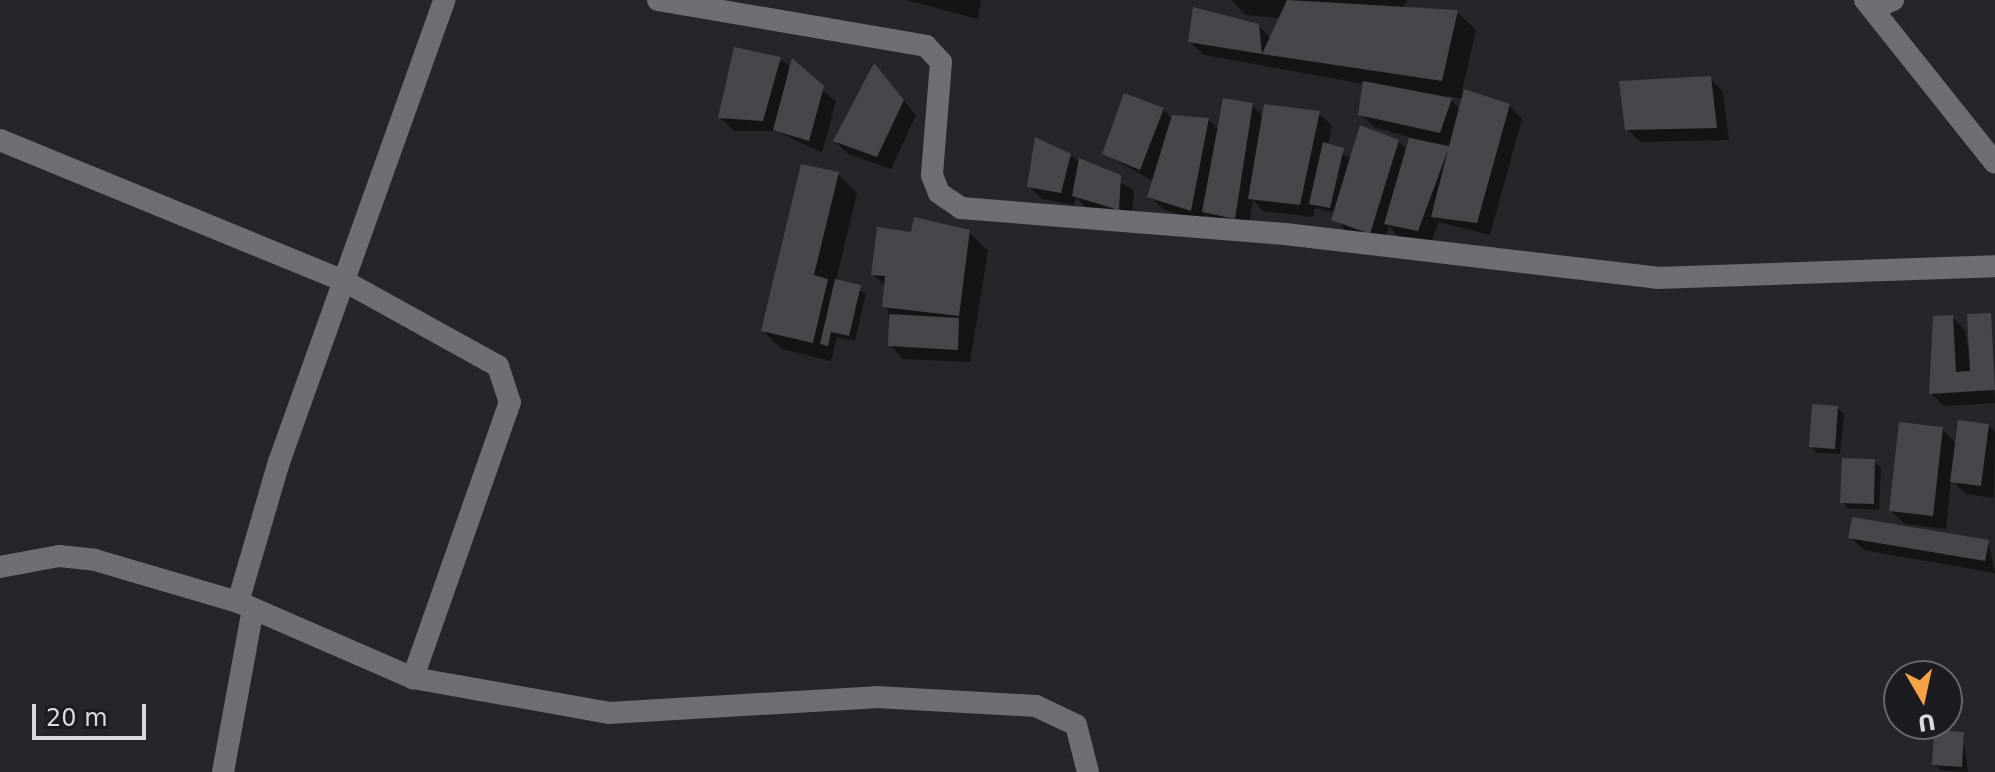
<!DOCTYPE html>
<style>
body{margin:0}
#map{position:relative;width:1995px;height:772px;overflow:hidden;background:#25262a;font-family:"DejaVu Sans",sans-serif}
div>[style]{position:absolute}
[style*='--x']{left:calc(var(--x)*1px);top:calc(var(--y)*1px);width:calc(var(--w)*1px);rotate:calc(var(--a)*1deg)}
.shadow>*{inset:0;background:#0007}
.building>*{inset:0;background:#45474b}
.minor>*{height:22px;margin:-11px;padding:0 11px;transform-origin:11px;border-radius:11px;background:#6d6f74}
.tertiary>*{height:22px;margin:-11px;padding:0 11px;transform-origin:11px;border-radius:11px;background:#6d6f74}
span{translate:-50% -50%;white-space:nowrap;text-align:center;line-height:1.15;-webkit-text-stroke:6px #1b1c20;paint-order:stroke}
.north{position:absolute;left:1883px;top:660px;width:80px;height:80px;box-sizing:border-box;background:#1b1c20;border:2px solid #67686c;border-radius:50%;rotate:171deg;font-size:22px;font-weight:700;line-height:32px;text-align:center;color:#dadbde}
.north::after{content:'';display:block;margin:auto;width:28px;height:36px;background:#f6a247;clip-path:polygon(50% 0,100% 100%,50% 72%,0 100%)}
.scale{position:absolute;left:32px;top:704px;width:114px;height:36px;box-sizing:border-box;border:4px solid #dadbde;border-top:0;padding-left:10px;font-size:24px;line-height:28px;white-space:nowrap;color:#dadbde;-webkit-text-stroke:6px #1b1c20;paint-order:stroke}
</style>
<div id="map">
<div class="shadow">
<div style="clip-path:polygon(906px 0,981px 0,978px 19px)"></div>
<div style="clip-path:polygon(evenodd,1231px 0,1407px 0,1403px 8px,1457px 12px,1476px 30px,1462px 91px,1509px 105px,1522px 119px,1490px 235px,1439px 222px,1431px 243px,1399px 237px,1389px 226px,1383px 246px,1346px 233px,1335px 213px,1315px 208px,1313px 217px,1263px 211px,1253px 200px,1248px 231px,1217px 225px,1206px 214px,1204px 223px,1163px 209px,1150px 196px,1154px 182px,1105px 154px,1163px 109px,1172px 119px,1208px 119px,1219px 130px,1252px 105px,1264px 117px,1319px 113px,1332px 126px,1328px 146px,1352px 159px,1398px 141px,1407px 151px,1451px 149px,1374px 127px,1361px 114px,1364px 84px,1204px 55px,1190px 42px,1258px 25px,1271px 39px,1281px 18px,1246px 15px,1231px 0,1447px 96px,1464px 99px,1461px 110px,1447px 96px)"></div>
<div style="clip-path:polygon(780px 59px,836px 101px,822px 153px,777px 131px,734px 131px,720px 117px)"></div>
<div style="clip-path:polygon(874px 66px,916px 115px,891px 169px,848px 154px,835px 141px)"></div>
<div style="clip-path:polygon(1710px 78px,1723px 92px,1729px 140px,1640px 142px,1627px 129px)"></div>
<div style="clip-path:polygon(1070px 156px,1134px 190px,1132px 222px,1087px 209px,1076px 197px,1074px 205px,1042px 199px,1029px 186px)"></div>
<div style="clip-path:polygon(838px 174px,857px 193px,836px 281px,866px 293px,855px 341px,837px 337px,831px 361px,782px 349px,763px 331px)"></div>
<div style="clip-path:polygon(969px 232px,988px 251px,970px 362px,903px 359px,890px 345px,886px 287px,873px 274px,913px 234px)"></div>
<div style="clip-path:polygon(1990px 315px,1995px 403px,1944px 406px,1931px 393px,1952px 317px,1965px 330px,1972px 373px)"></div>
<div style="clip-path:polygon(1837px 408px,1844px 414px,1840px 454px,1817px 453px,1811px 446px)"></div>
<div style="clip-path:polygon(1989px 426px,1995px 432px,1994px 498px,1966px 494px,1951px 480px,1946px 529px,1905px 524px,1891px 511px,1942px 429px,1957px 444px)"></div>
<div style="clip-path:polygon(1874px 461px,1881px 468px,1879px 510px,1848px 508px,1842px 502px)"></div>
<div style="clip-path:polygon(1850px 537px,1988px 541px,1995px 573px,1864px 550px)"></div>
<div style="clip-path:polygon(1963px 734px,1968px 772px,1940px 770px,1934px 764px)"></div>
</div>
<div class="building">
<div style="clip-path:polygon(1287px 0,1458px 10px,1442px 81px,1262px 54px)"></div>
<div style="clip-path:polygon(1193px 7px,1259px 24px,1262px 54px,1188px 42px)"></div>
<div style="clip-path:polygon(734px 47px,781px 57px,763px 121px,718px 118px)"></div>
<div style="clip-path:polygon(792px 58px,824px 86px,809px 141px,773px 130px)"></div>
<div style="clip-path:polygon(874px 63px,904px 100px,877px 157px,833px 141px)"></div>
<div style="clip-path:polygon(1711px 76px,1717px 128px,1625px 130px,1619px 81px)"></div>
<div style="clip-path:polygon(1363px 81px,1452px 98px,1440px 133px,1358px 115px)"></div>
<div style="clip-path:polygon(1464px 89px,1510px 104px,1477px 223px,1431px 217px,1448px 150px,1418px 231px,1384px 224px,1409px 138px,1449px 146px)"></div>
<div style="clip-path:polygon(1124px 93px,1164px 108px,1140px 170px,1102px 154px)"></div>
<div style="clip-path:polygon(1223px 98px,1253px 103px,1235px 219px,1202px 212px)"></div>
<div style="clip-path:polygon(1264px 104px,1320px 111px,1300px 205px,1248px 199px)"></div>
<div style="clip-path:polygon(1172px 115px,1209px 118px,1191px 211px,1147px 197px)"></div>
<div style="clip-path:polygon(1360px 125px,1399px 140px,1370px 234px,1331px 220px)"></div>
<div style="clip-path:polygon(1035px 137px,1071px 154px,1061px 193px,1027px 187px)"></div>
<div style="clip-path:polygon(1323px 142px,1344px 148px,1330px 208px,1309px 204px)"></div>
<div style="clip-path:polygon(1079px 158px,1121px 175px,1119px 210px,1072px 196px)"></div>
<div style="clip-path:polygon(801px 164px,839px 172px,814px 275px,828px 279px,813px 343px,761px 331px)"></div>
<div style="clip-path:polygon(914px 217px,970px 230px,959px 316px,882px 307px,885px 276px,871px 275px,877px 227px,911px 232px)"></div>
<div style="clip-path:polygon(835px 279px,861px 285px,849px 336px,831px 332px,828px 346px,820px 344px)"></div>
<div style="clip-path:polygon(1991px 313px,1995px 390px,1929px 394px,1933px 316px,1953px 315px,1956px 372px,1970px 371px,1967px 314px)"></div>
<div style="clip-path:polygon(889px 314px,959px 318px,958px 350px,888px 346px)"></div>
<div style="clip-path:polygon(1812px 404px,1838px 406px,1835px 449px,1809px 447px)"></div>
<div style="clip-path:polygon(1958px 420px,1989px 424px,1981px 486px,1950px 482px)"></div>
<div style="clip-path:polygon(1899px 422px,1943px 427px,1933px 516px,1889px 511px)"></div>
<div style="clip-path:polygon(1842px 458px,1875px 459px,1874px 504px,1840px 503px)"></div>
<div style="clip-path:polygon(1852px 517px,1989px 540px,1985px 561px,1848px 538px)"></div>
<div style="clip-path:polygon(1934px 730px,1964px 732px,1962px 767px,1932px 765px)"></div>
</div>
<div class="minor">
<div style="--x:658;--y:0;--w:272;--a:9.7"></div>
<div style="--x:926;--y:46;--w:22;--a:47"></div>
<div style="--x:941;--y:62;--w:113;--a:94.6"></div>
<div style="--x:932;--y:175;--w:19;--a:69"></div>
<div style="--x:939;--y:193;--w:27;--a:34"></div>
<div style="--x:961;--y:208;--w:325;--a:4.6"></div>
<div style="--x:1285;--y:234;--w:375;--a:6.7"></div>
<div style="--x:1657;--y:278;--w:338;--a:-2"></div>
<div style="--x:1873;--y:9;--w:22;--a:-24"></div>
<div style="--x:0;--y:140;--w:376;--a:22.3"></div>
<div style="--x:348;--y:283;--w:171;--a:29"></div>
<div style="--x:498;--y:366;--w:38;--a:72"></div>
<div style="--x:510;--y:402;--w:293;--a:109.4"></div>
<div style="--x:0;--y:567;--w:60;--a:-10.6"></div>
<div style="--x:59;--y:556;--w:36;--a:6"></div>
<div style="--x:95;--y:560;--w:149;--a:16.4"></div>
<div style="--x:238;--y:602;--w:191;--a:23.5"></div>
<div style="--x:413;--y:678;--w:199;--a:10.1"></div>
<div style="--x:609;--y:713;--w:267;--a:-3.4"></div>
<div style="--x:876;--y:697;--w:160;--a:3.2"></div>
<div style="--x:1036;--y:706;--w:44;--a:25.4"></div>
<div style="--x:1076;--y:725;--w:49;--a:75.7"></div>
<div style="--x:238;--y:602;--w:146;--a:-73.7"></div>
<div style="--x:279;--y:462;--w:491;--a:-70.3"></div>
<div style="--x:223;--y:772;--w:166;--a:-79.6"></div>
</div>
<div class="tertiary">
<div style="--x:1865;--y:0;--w:208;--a:51.4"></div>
</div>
<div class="north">U</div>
<div class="scale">20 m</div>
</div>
